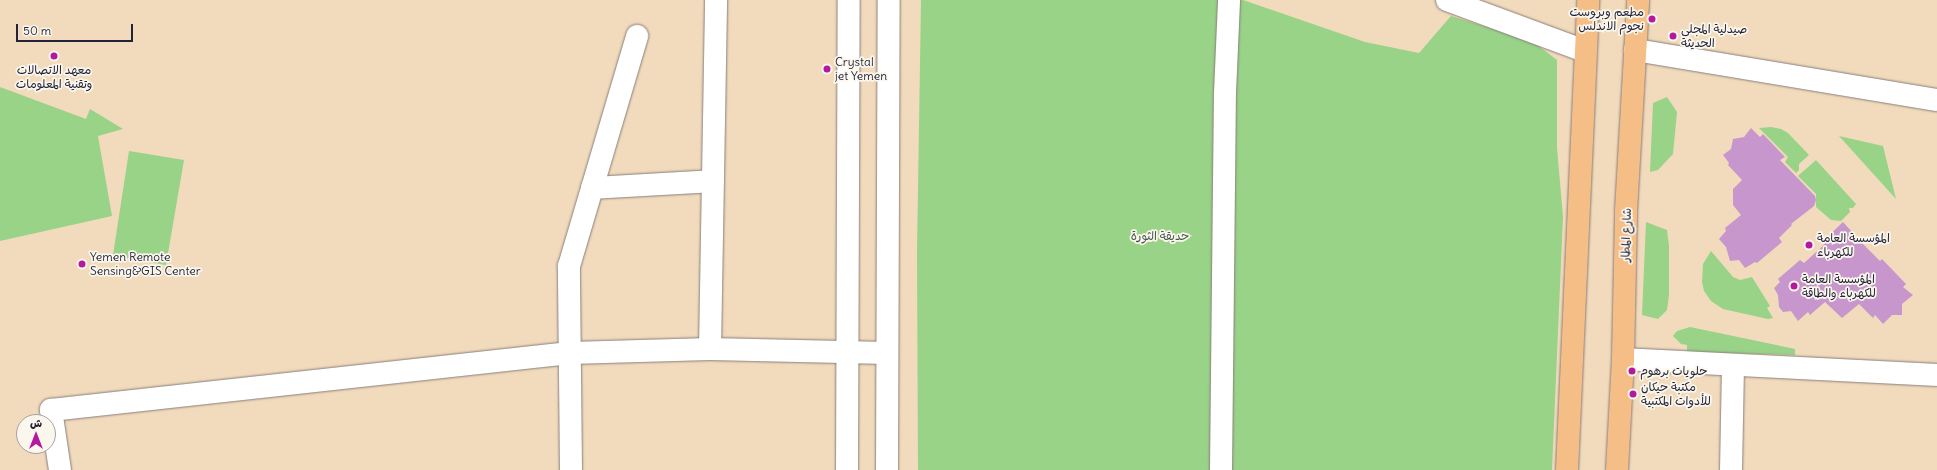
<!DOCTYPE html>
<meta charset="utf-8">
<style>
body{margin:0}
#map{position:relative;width:1937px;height:470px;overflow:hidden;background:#f1dbbc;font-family:Delius,"Playpen Sans Arabic",sans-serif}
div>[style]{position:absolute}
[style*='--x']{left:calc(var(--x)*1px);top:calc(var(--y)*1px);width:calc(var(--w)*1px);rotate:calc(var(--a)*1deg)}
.green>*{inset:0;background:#98d387}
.building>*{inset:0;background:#c696cc}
.roads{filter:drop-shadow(0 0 1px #8a7e7c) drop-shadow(0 0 1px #8a7e7c)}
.minor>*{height:22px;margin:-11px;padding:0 11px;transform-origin:11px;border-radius:11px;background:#fff}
.major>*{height:22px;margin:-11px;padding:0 11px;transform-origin:11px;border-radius:11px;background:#f6be87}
.dots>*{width:11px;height:11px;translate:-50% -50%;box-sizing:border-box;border:2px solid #fbf7ec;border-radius:50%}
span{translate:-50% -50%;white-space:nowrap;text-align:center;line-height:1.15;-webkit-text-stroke:3.5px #fbf7ec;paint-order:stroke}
.poi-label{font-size:12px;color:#22223b}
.right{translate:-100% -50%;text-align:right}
.left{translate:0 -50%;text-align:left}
.street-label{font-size:12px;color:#22223b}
.park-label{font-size:12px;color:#455752}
.north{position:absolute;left:16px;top:414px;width:40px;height:40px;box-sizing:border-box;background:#fbf7ec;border:1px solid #a4a2a5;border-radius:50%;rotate:0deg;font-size:11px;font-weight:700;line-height:16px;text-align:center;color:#22223b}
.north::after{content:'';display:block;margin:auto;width:14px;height:18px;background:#b5179e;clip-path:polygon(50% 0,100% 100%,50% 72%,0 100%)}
.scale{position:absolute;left:16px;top:24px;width:117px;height:18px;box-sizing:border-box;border:2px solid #22223b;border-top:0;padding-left:5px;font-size:12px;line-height:14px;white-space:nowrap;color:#22223b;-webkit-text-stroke:3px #fbf7ec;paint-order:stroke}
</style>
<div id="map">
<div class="green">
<div style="clip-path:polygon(921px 0,1243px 0,1365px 42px,1419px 53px,1451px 16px,1532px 41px,1557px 60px,1557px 148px,1563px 217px,1552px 470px,918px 470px,917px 253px)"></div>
<div style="clip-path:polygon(0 87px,86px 119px,90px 109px,123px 129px,98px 136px,112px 216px,0 241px)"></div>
<div style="clip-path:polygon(1667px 97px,1677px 112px,1673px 154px,1658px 170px,1650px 172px,1653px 103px)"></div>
<div style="clip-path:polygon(1771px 127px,1781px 129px,1788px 133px,1809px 155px,1799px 164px,1799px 170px,1796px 173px,1785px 162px,1788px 157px,1759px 128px)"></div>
<div style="clip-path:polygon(1839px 136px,1883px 146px,1896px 199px)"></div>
<div style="clip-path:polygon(129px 151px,184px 160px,166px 265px,113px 255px)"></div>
<div style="clip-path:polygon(1816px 160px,1856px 204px,1853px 208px,1849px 208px,1850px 212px,1841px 221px,1831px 220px,1816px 207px,1816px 194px,1798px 176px)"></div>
<div style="clip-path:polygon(1646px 222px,1667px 230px,1669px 246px,1669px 295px,1667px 310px,1658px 319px,1642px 315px)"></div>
<div style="clip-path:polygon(1711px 251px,1733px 277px,1740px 280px,1752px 277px,1770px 306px,1767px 308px,1773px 318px,1768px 319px,1723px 309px,1711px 301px,1704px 291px,1702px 282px,1703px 264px)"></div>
<div style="clip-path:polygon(1690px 327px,1795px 349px,1795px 355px,1687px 352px,1687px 345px,1681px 344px,1673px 336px,1677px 331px)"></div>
</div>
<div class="building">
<div style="clip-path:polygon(1751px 128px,1760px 137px,1763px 134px,1785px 157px,1780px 160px,1815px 196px,1816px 200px,1814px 206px,1791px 224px,1792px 225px,1779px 238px,1782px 242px,1757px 263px,1755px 262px,1745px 268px,1739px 260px,1730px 261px,1726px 247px,1719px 239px,1726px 231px,1725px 228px,1741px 215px,1733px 205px,1733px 189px,1742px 180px,1728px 165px,1729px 163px,1723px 155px,1731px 149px,1733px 139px,1744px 137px)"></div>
<div style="clip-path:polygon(1843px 222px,1864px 245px,1880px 261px,1882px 259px,1906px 284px,1903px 287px,1913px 295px,1902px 304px,1902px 315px,1892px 315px,1883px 324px,1875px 315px,1873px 318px,1859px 304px,1842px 318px,1825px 302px,1810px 315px,1808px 312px,1798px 321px,1791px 311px,1783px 312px,1779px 307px,1778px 295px,1774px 288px,1780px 282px,1778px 279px,1800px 260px,1804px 263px,1824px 245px,1822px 242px)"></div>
</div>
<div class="roads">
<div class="minor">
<div style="--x:1447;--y:0;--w:147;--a:20.3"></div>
<div style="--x:1635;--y:50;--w:306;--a:9.4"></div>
<div style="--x:592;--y:188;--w:121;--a:-3.3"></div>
<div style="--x:710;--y:349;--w:349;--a:-89"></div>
<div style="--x:1623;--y:359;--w:314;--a:2.9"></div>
<div style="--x:60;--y:470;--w:61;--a:-98.5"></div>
<div style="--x:51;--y:410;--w:522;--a:-6.27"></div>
<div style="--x:570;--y:353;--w:140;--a:-1.6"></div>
<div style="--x:710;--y:349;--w:177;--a:1.3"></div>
<div style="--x:571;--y:470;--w:204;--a:-90.6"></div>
<div style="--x:569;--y:266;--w:240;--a:-73.5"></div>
<div style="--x:847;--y:470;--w:470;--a:-89.8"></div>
<div style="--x:887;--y:470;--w:470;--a:-89.8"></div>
<div style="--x:1221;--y:470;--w:377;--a:-89.4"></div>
<div style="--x:1225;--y:93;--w:93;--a:-87.5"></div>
<div style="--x:1731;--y:470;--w:105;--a:-88.9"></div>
</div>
<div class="major">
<div style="--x:1567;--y:470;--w:470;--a:-87.4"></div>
<div style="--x:1617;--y:470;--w:111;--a:-86.9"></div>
<div style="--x:1623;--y:359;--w:148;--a:-88.8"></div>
<div style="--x:1626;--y:211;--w:211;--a:-86.7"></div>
</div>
</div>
<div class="dots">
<div style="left:1652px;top:19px;background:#b5179e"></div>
<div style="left:1673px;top:36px;background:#b5179e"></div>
<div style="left:54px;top:56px;background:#b5179e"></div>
<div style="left:827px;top:69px;background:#b5179e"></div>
<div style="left:1809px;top:245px;background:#b5179e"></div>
<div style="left:82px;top:264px;background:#b5179e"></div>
<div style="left:1794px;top:286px;background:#b5179e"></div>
<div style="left:1632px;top:371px;background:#b5179e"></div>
<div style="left:1633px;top:394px;background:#b5179e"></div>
</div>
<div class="poi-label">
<span class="right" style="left:1644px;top:19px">مطعم وبروست<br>نجوم الاندلس</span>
<span class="left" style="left:1681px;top:36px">صيدلية المجلي<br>الحديثة</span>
<span class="left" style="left:835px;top:69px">Crystal<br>jet Yemen</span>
<span style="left:54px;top:77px">معهد الاتصالات<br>وتقنية المعلومات</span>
<span class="left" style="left:1817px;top:245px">المؤسسة العامة<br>للكهرباء</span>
<span class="left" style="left:90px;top:264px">Yemen Remote<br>Sensing&amp;GIS Center</span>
<span class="left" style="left:1802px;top:286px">المؤسسة العامة<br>للكهرباء والطاقة</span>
<span class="left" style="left:1640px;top:371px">حلويات برهوم</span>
<span class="left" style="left:1641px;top:394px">مكتبة حيكان<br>للأدوات المكتبية</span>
</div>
<div class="street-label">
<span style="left:1626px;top:235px;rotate:-88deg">شارع المطار</span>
</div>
<div class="park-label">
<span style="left:1160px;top:236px">حديقة الثورة</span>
</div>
<div class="north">ش</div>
<div class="scale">50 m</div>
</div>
